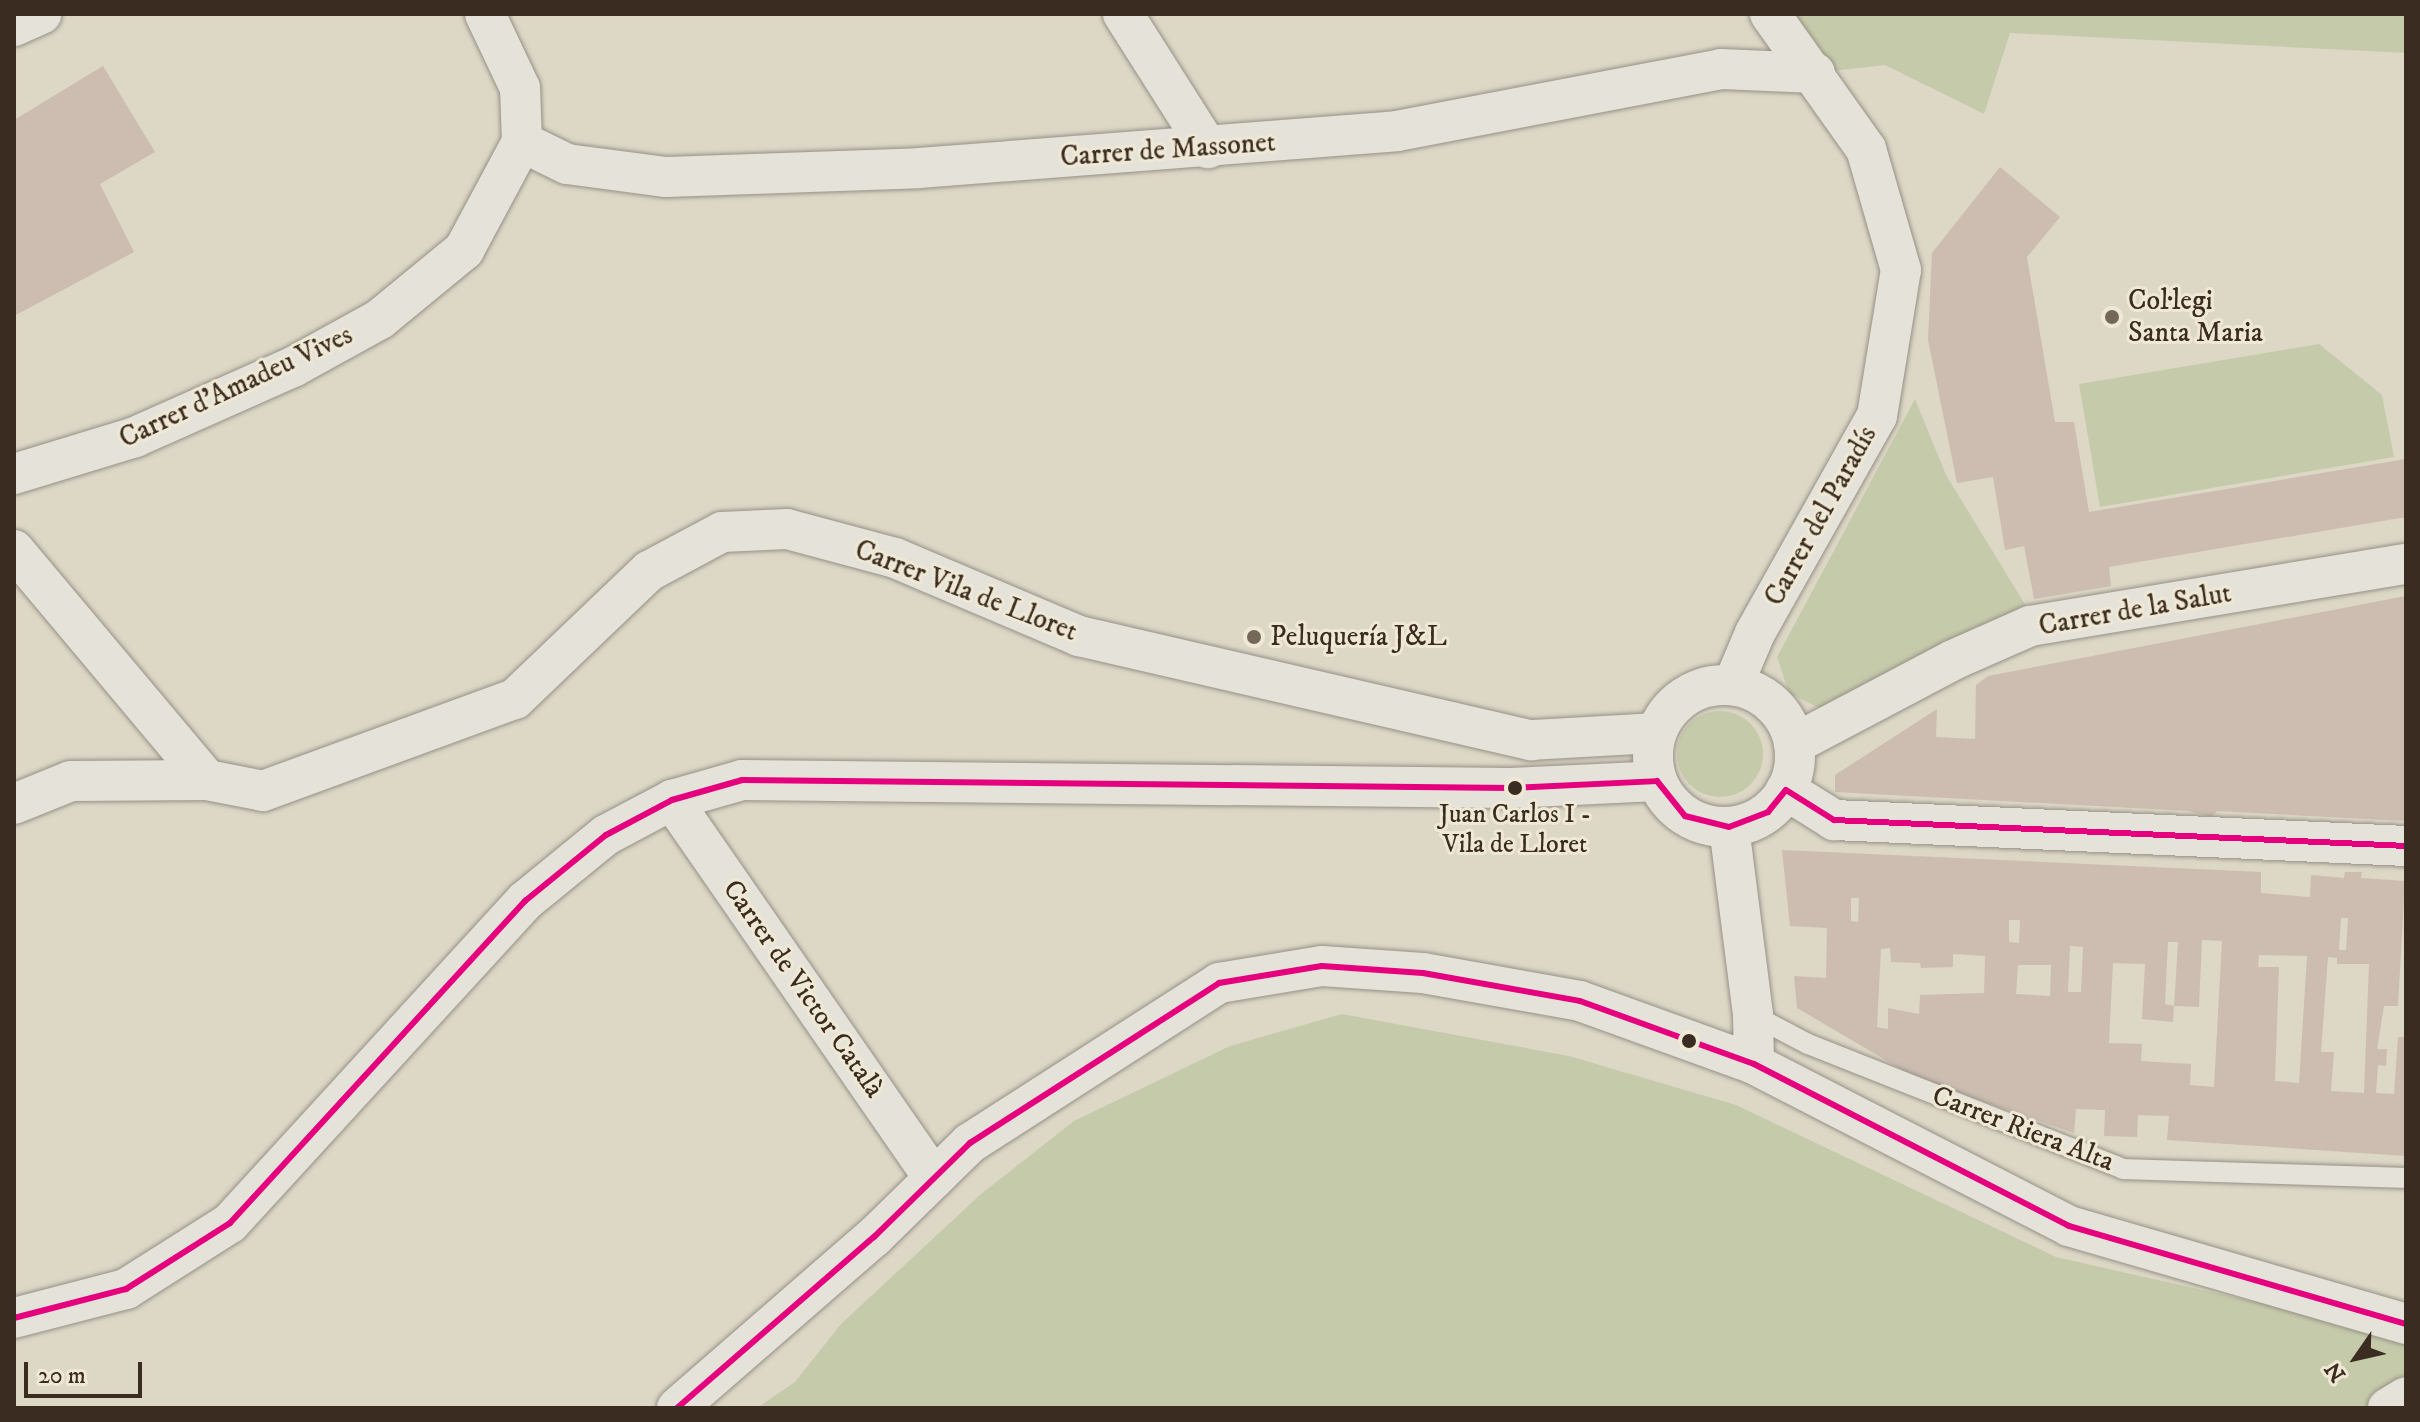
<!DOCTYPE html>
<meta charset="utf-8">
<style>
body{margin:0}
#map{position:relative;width:2420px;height:1422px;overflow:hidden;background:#ddd7c6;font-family:"IM FELL DW Pica",serif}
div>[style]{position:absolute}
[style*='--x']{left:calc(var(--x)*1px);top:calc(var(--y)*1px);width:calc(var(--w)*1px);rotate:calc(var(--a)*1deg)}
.green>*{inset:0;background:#c5cbaa}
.round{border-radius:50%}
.building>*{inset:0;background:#ccbdb0}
.roads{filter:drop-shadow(0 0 2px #969186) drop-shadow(0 0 2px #969186)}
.lane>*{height:20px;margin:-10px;padding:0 10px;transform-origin:10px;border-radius:10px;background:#e5e2da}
.street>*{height:40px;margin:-20px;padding:0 20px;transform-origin:20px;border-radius:20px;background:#e5e2da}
.street>.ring{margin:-20px;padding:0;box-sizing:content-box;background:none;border:40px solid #e5e2da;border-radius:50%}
.bus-1>*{height:6px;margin:-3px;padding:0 3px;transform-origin:3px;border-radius:3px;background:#e5007d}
.dots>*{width:22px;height:22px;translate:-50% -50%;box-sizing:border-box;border:4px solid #efe8d4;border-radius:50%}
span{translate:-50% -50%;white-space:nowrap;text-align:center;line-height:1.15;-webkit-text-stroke:6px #efe8d4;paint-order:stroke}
.bus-label{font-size:26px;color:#3b2c21}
.street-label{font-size:28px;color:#3b2c21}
.poi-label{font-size:28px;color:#3b2c21}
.left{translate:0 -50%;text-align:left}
.frame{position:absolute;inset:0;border:16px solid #3b2c21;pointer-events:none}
.north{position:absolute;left:2316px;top:1318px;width:80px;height:80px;-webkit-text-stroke:6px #efe8d4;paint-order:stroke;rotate:236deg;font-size:22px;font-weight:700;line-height:32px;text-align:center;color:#3b2c21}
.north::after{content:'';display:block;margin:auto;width:28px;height:36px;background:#3b2c21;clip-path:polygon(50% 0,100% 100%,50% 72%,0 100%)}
.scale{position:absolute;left:24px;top:1362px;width:118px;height:36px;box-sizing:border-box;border:4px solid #3b2c21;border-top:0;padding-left:10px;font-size:24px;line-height:28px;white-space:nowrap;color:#3b2c21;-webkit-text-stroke:6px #efe8d4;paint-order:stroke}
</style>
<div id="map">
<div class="green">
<div style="clip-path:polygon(1770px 14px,2406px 14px,2406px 53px,2010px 33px,1984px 114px,1885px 65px,1815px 73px)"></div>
<div style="clip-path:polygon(2319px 344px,2382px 395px,2394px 457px,2100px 507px,2079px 384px)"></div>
<div style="clip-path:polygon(1915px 399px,1946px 475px,2029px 611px,1977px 627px,1825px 711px,1789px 693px,1777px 657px)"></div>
<div class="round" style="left:1677px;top:711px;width:86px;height:86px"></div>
<div style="clip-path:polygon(1342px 1014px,1569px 1056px,1736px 1105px,2056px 1257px,2406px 1336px,2406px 1384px,2364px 1408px,757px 1408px,795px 1382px,841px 1324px,981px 1194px,1074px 1121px,1230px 1046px)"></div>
</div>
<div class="building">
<div style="clip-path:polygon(103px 66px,155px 152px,100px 184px,134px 252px,14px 316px,14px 120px)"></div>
<div style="clip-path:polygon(2000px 167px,2060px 217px,2027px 257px,2055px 422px,2074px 422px,2089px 512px,2406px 459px,2406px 517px,2109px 567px,2111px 586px,2034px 599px,2024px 546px,2005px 550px,1993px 477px,1957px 483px,1928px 340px,1932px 253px)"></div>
<div style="clip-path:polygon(2406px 596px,2406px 821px,2217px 811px,2211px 817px,2189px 811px,1835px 792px,1835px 775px,1937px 709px,1936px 737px,1975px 739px,1976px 685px,1988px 676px)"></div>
<div style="clip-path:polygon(evenodd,1782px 850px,2261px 872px,2261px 893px,2310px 897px,2311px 875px,2344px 878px,2345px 872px,2362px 872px,2361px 878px,2405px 881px,2398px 1006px,2384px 1006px,2377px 1049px,2387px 1049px,2386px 1066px,2378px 1065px,2376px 1093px,2394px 1094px,2398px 1037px,2406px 1037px,2406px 1156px,2167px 1140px,2169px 1116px,2138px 1115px,2137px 1137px,2104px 1136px,2105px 1110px,2076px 1109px,2074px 1133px,1916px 1078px,1797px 1008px,1794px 976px,1826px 978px,1827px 928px,1790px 926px,1782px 850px,1851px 898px,1859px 898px,1858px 922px,1851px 921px,1851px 898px,1782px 850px,2341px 918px,2348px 918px,2346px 950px,2339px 950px,2341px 918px,1782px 850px,2009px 920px,2020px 920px,2019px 943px,2009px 942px,2009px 920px,1782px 850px,2202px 940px,2222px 941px,2214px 1087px,2190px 1085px,2191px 1064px,2141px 1061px,2142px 1044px,2109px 1043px,2113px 963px,2145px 964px,2142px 1019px,2173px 1022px,2174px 1006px,2165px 1004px,2168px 942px,2178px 942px,2174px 1006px,2199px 1007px,2202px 940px,1782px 850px,2070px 946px,2083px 947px,2081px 992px,2068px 992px,2070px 946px,1782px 850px,1890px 948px,1891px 962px,1920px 963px,1921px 968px,1953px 967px,1953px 954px,1985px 956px,1984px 993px,1920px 995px,1919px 1014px,1888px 1008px,1888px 1029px,1877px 1027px,1881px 949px,1890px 948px,1782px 850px,2259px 955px,2307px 956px,2299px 1083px,2275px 1081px,2279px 967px,2258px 967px,2259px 955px,1782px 850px,2328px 957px,2337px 958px,2337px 964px,2369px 964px,2364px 1093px,2331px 1091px,2334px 1052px,2321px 1052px,2328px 957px,1782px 850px,2018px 965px,2051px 965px,2050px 996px,2016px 994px,2018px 965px)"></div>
</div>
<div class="roads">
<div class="lane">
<div style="--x:1753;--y:1015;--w:62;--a:27.8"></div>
<div style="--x:1808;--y:1044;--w:339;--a:21.6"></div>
<div style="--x:2123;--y:1169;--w:283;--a:1.8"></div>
</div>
<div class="street">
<div style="--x:1123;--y:14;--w:159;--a:57.6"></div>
<div style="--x:14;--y:26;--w:30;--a:-24"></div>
<div style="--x:522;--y:142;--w:50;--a:26.1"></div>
<div style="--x:567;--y:164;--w:100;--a:7.5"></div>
<div style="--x:666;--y:177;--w:253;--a:-2"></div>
<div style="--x:919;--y:168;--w:479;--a:-4.4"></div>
<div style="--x:1397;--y:131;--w:330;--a:-10.8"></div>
<div style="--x:1721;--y:69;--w:94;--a:2.4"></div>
<div style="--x:14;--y:474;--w:127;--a:-17"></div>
<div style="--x:135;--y:437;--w:173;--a:-23.9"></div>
<div style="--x:293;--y:367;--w:99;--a:-28.9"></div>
<div style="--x:380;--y:319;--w:109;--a:-39.4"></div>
<div style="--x:464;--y:250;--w:123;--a:-61.8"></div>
<div style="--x:522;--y:142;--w:54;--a:-92.1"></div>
<div style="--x:520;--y:88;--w:82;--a:-115.3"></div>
<div style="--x:14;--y:550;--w:300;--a:50"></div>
<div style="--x:1733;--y:685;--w:56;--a:-67.1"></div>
<div style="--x:1755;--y:633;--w:249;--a:-60.7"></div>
<div style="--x:1877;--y:416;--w:148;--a:-80.7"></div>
<div style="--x:1901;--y:270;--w:126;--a:-106.1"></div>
<div style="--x:1866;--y:149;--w:166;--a:-125.4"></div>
<div class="ring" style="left:1653px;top:685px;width:102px;height:102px"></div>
<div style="--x:1794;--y:744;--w:180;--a:-27.8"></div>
<div style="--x:1953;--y:660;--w:84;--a:-23.8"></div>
<div style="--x:2030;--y:626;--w:381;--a:-9.4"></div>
<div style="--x:1786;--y:790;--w:57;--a:32"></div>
<div style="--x:1834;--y:820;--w:573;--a:2.6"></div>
<div style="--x:672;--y:800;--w:460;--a:55.3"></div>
<div style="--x:14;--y:804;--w:61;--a:-22"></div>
<div style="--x:71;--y:781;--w:136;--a:-0.4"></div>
<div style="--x:207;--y:780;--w:57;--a:11.1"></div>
<div style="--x:263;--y:791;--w:268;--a:-20.1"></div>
<div style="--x:515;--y:699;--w:185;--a:-43.7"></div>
<div style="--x:649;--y:571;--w:83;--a:-28.1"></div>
<div style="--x:722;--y:532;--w:65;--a:-2.6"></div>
<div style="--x:787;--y:529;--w:112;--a:15"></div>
<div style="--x:895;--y:558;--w:200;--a:23"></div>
<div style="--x:1079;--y:636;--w:464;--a:13"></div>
<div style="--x:1531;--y:740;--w:125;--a:-3.2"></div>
<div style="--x:1729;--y:827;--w:190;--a:82.7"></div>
<div style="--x:1753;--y:1015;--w:49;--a:88.8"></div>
<div style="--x:14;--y:1318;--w:116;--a:-14.5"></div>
<div style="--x:126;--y:1289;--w:123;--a:-32.4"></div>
<div style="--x:230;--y:1223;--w:437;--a:-47.5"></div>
<div style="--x:525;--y:901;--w:104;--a:-39.2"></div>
<div style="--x:606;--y:835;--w:75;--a:-27.9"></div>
<div style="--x:672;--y:800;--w:73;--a:-15.9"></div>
<div style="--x:742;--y:780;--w:769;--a:0.6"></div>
<div style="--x:1511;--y:788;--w:146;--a:-2.7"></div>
<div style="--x:677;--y:1408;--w:261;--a:-41"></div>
<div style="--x:874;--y:1237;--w:134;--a:-44.4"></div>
<div style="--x:970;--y:1143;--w:296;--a:-32.7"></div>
<div style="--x:1219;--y:983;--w:104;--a:-9.4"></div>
<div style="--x:1322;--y:966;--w:101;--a:4"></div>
<div style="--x:1423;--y:973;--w:159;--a:10.1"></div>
<div style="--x:1580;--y:1001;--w:185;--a:19.9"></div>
<div style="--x:1754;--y:1064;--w:354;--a:27.2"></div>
<div style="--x:2069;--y:1226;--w:351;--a:16.2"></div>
<div style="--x:2388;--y:1408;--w:21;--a:-31"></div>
</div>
</div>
<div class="bus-1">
<div style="--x:14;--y:1318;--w:116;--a:-14.5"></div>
<div style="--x:126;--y:1289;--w:123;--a:-32.4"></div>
<div style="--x:230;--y:1223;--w:437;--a:-47.5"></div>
<div style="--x:525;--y:901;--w:104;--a:-39.2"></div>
<div style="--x:606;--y:835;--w:75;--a:-27.9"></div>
<div style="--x:672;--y:800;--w:73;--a:-15.9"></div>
<div style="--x:742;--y:780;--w:769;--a:0.6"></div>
<div style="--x:1511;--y:788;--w:146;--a:-2.7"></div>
<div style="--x:1657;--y:781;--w:45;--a:51.3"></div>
<div style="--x:1685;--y:816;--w:45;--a:14"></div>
<div style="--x:1729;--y:827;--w:42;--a:-21"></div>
<div style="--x:1768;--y:812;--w:28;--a:-51"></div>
<div style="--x:1786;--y:790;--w:57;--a:32"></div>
<div style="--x:1834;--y:820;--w:573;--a:2.6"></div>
<div style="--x:677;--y:1408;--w:261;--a:-41"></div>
<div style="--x:874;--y:1237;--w:134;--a:-44.4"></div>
<div style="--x:970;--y:1143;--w:296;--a:-32.7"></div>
<div style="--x:1219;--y:983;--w:104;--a:-9.4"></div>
<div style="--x:1322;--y:966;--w:101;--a:4"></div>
<div style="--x:1423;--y:973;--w:159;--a:10.1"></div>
<div style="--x:1580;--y:1001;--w:185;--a:19.9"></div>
<div style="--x:1754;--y:1064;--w:354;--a:27.2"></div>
<div style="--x:2069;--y:1226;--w:351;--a:16.2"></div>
</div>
<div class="dots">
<div style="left:2112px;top:317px;background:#74685b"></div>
<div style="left:1254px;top:637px;background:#74685b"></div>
<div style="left:1515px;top:788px;background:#3b2c21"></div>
<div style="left:1689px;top:1041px;background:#3b2c21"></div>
</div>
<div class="bus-label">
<span style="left:1515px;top:830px">Juan Carlos I -<br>Vila de Lloret</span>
</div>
<div class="street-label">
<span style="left:1168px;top:150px;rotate:-4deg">Carrer de Massonet</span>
<span style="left:236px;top:387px;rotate:-25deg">Carrer d'Amadeu Vives</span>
<span style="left:1821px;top:516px;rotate:-61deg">Carrer del Paradís</span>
<span style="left:966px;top:591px;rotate:21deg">Carrer Vila de Lloret</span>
<span style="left:2135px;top:610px;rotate:-10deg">Carrer de la Salut</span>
<span style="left:803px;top:989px;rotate:55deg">Carrer de Victor Català</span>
<span style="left:2023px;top:1129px;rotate:21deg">Carrer Riera Alta</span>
</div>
<div class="poi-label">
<span class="left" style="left:2128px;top:317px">Col·legi<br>Santa Maria</span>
<span class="left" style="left:1270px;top:637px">Peluquería J&amp;L</span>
</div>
<div class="frame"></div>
<div class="north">N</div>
<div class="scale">20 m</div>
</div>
